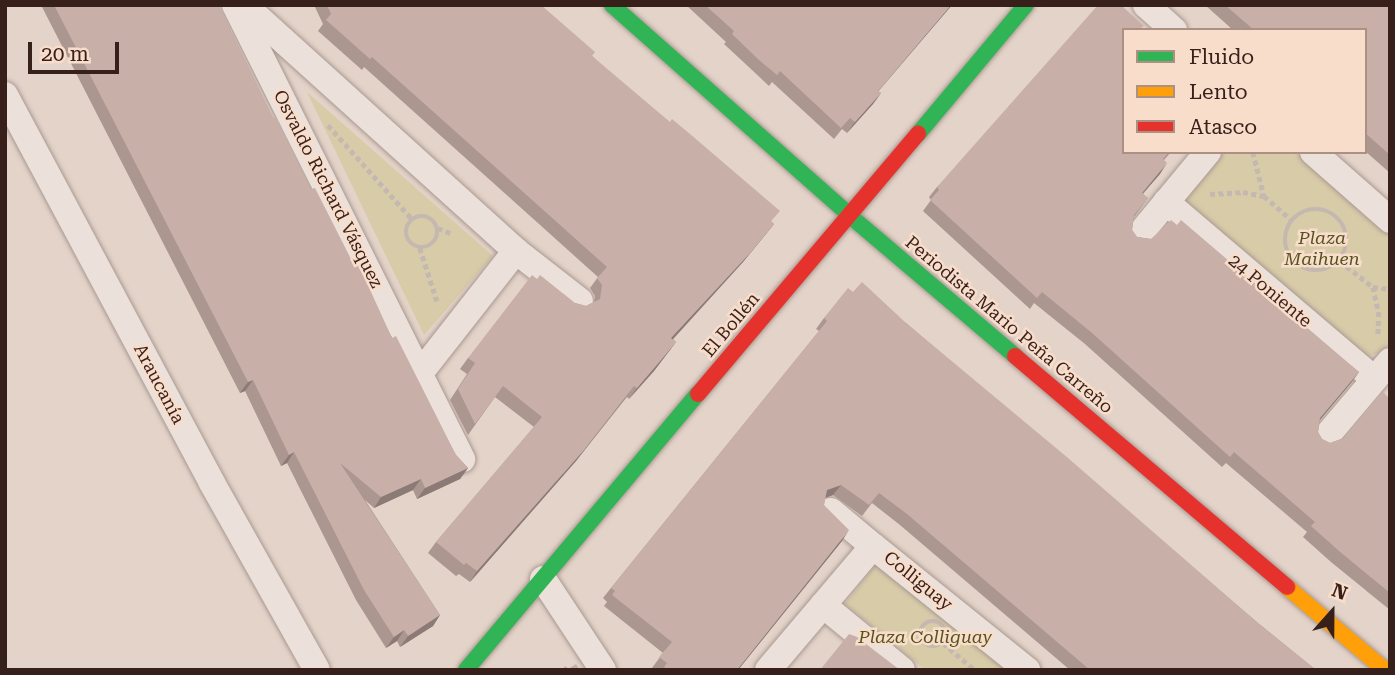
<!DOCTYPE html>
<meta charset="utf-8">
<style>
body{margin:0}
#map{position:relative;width:1395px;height:675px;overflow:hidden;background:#e4d3c8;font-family:"Roboto Serif",serif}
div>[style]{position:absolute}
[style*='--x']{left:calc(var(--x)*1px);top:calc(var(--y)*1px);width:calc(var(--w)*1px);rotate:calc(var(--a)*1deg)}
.green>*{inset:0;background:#d8cba8}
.path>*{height:4.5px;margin-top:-2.25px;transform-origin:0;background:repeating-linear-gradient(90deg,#c4b8b1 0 5px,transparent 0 8.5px)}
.path>.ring{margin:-2.25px;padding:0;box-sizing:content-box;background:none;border:4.5px solid #c4b8b1;border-radius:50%}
.roads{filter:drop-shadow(0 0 2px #a89992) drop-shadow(0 0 2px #a89992)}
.street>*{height:26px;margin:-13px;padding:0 13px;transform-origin:13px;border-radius:13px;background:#ece1da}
.fast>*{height:16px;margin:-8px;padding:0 8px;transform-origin:8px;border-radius:8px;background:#30b455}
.slow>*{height:16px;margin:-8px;padding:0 8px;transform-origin:8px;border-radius:8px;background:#ff9f0a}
.jam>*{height:16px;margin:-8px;padding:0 8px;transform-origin:8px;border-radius:8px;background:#e5322d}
.wall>*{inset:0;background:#ac9690}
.shaded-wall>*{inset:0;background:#8c7a76}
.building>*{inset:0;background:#c8afa8}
span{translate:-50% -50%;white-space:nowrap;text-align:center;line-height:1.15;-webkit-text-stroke:5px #f8ddcb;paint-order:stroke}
.street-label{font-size:18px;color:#371f1a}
.park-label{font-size:18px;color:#55531f;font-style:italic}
.frame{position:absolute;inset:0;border:7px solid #371f1a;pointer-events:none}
.legend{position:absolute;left:1122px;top:28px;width:245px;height:126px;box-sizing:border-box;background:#f8ddcb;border:2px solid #ab9184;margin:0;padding:9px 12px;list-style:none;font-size:21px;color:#371f1a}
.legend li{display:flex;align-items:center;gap:14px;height:35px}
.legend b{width:35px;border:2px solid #ab9184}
.north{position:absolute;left:1297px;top:577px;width:70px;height:70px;-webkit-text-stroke:5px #f8ddcb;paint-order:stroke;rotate:21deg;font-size:19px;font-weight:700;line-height:28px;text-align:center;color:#371f1a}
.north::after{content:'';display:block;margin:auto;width:24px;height:32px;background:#371f1a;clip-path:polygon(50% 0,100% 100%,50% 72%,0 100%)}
.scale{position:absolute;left:28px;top:42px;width:91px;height:32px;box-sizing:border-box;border:4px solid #371f1a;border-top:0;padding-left:9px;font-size:21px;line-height:24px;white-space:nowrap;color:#371f1a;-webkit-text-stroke:5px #f8ddcb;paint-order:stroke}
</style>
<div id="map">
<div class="green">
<div style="clip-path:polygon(307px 92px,493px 256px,424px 335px)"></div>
<div style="clip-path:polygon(1218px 152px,1296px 152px,1390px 231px,1390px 343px,1382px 352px,1362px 358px,1184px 208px,1182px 194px)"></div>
<div style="clip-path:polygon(876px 564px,1006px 670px,925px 670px,845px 604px)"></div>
</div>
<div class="path">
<div style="--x:328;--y:125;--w:126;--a:48.2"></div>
<div style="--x:1253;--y:152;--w:45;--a:76"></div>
<div style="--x:1264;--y:196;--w:37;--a:41"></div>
<div style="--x:1210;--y:194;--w:33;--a:-3"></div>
<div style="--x:1243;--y:192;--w:21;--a:11"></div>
<div class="ring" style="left:1285px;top:209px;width:57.5px;height:57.5px"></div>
<div class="ring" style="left:406px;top:216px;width:27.5px;height:27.5px"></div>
<div style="--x:438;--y:228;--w:16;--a:22"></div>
<div style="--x:420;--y:248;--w:59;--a:72.2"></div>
<div style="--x:1340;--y:261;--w:42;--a:38.2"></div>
<div style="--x:1373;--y:287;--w:17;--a:7"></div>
<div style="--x:1373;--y:287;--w:26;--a:77"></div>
<div style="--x:1379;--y:312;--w:25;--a:92"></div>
<div class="ring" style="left:920px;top:621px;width:21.5px;height:21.5px"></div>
<div style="--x:943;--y:643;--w:42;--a:40.2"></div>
</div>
<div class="roads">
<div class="street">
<div style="--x:235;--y:5;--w:508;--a:63.43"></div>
<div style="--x:244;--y:5;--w:367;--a:42.1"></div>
<div style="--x:516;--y:251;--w:81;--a:38"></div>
<div style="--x:1146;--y:5;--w:38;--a:42"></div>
<div style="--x:5;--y:95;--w:440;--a:61.9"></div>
<div style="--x:212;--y:483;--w:214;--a:60.7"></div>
<div style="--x:1313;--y:152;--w:103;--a:41.4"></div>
<div style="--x:1166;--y:202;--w:273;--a:40.4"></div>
<div style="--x:1139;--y:235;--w:108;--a:-50.3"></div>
<div style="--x:421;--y:372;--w:154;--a:-51.9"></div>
<div style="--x:1325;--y:438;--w:101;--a:-49.8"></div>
<div style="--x:831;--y:511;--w:55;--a:39.8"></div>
<div style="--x:543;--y:579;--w:109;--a:56.6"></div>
<div style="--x:823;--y:605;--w:102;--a:39.4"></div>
<div style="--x:768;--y:670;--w:162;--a:-49.7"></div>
<div style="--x:873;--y:546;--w:198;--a:38.8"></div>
</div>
<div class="fast">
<div style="--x:612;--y:5;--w:317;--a:41.5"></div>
<div style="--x:849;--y:215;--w:218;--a:40.3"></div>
<div style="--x:918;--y:134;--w:168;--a:-50.1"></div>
<div style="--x:466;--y:670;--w:361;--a:-50"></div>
</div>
<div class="slow">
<div style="--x:1287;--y:587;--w:128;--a:40.3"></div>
</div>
<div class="jam">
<div style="--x:1015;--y:356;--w:357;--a:40.3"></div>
<div style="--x:698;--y:394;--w:341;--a:-49.8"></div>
</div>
</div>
<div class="wall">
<div style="clip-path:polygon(41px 5px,218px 5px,273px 118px,311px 189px,456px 455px,468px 468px,460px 479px,417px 499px,413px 490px,374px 508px,365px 500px,440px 615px,433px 626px,400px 647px,397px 641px,386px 648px,356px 600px,287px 463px,281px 466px,245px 391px,240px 393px)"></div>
<div style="clip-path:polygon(314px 5px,541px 5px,592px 56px,774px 224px,743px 262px,673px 339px,676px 342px,654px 371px,629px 399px,627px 397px,576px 461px,470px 582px,459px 574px,456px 576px,428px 553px,436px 542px,534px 427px,495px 397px,468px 435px,450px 400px,467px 374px,460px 369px,468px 358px,575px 303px,586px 306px,594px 302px,595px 296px,590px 288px,598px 277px,364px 67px,362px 70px,318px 31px,323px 24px)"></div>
<div style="clip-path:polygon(686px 5px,952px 5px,878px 91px,881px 93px,873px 104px,847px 133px,842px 129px,834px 139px,772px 82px,769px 86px,752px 70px,724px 44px,726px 42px)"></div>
<div style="clip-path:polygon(1205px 5px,1390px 5px,1390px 173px,1365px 151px,1365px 30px,1233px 30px)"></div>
<div style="clip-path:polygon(1142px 29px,1124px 152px,1171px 152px,1164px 160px,1160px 174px,1143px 194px,1148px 198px,1134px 217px,1132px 230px,1137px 237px,1151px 239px,1177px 225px,1359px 372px,1351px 383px,1320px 420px,1318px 432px,1322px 439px,1330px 443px,1344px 438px,1390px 395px,1390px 610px,1331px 562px,1303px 537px,1307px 532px,1226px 463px,1222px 467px,1085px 344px,1034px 303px,1030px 309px,923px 211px,931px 200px,929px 197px,937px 187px)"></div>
<div style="clip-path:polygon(853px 292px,906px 323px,1258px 623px,1316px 670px,1070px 670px,900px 525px,872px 503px,862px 516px,833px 495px,825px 498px,824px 505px,842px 541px,738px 670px,654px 670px,652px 668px,663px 653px,604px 606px,607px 602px,603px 598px,611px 588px,819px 331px,816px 329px,824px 318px)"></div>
</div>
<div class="shaded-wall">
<div style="clip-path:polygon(951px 5px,952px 5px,870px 101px,878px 91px)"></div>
<div style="clip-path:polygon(881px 93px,873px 104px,847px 133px,855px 122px)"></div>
<div style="clip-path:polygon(1167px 163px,1160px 174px,1134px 203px,1142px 193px)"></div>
<div style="clip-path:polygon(774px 224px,743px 262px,664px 349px,671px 338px)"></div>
<div style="clip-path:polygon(676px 342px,654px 371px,629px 399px,637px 388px)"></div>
<div style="clip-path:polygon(1359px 372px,1351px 383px,1313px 428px,1320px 418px)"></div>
<div style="clip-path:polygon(253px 380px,245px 391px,240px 393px,248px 382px)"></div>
<div style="clip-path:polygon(634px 386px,576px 461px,470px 582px,477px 571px)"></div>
<div style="clip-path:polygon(294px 452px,287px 463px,281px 466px,289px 455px)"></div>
<div style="clip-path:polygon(468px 468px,460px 479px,417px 499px,425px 488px)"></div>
<div style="clip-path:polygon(421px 479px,413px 490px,374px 508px,381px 497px)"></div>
<div style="clip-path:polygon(841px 485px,833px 495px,819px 500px,827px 490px)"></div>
<div style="clip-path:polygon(849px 530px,842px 541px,738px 670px,737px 670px)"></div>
<div style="clip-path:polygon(440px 615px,433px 626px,400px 647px,408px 636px)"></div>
<div style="clip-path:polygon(404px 630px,397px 641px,386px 648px,394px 637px)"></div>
</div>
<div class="building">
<div style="clip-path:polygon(54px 5px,218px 5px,273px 118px,276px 117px,311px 189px,315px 188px,352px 261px,356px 259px,392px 338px,396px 336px,456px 455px,468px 468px,425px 488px,421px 479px,381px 497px,340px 463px,440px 615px,408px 636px,404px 630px,394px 637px,364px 590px,294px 452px,289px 455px,253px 380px,248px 382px)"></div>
<div style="clip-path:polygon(327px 5px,541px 5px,595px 52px,592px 56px,670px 122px,672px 119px,690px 134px,780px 211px,771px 221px,774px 224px,751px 252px,671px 338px,676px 342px,661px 360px,637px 388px,634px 386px,584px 450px,477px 571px,466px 563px,464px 565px,436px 542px,542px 417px,503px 386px,475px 424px,458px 389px,475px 363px,468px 358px,532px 275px,537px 279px,540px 275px,575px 303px,586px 306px,600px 299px,602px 285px,597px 278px,607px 267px,372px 57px,370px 59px,326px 20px,331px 14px)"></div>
<div style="clip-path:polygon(705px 5px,951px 5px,878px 91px,881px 93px,855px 122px,850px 118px,841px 128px,780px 71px,777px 75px,759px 60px,732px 34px,734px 31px)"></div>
<div style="clip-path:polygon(1098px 5px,1121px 5px,1144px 26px,1141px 28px,1143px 30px,1124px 30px,1124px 152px,1169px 152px,1163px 159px,1167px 163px,1142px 193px,1148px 198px,1134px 215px,1132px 230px,1137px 237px,1151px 239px,1171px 220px,1177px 225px,1181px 220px,1359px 372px,1320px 418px,1318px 432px,1322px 439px,1330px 443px,1344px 438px,1383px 392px,1388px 397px,1390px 395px,1390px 593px,1339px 551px,1311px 526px,1315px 522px,1234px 452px,1230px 457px,1092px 333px,1042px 292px,1037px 298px,930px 200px,939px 190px,937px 187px)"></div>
<div style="clip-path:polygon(1225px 5px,1390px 5px,1390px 155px,1365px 133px,1365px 30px,1254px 30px)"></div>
<div style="clip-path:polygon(862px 282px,906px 323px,1068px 458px,1258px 623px,1316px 670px,1090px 670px,907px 514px,879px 493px,869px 505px,841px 485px,827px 490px,824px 505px,849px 530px,737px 670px,668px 670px,664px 667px,667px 663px,659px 657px,672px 642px,612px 595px,615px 591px,611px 588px,827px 321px,824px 318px,848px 288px,853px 292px)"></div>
<div style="clip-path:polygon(849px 634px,857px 637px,900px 670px,820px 670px)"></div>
<div style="clip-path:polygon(576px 664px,580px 670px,560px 670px,566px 666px,568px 669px)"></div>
</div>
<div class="street-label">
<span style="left:328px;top:189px;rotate:63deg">Osvaldo Richard Vásquez</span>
<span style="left:1270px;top:291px;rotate:40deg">24 Poniente</span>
<span style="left:731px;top:325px;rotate:-50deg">El Bollén</span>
<span style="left:1009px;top:325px;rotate:40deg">Periodista Mario Peña Carreño</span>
<span style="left:159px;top:384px;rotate:62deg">Araucanía</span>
<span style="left:918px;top:581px;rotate:39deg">Colliguay</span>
</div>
<div class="park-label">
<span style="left:1322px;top:249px">Plaza<br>Maihuen</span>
<span style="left:925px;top:637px">Plaza Colliguay</span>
</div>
<div class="frame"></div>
<ul class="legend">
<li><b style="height:9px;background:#30b455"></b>Fluido</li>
<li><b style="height:9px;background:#ff9f0a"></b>Lento</li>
<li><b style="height:9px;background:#e5322d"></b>Atasco</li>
</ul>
<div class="north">N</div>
<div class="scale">20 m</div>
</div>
